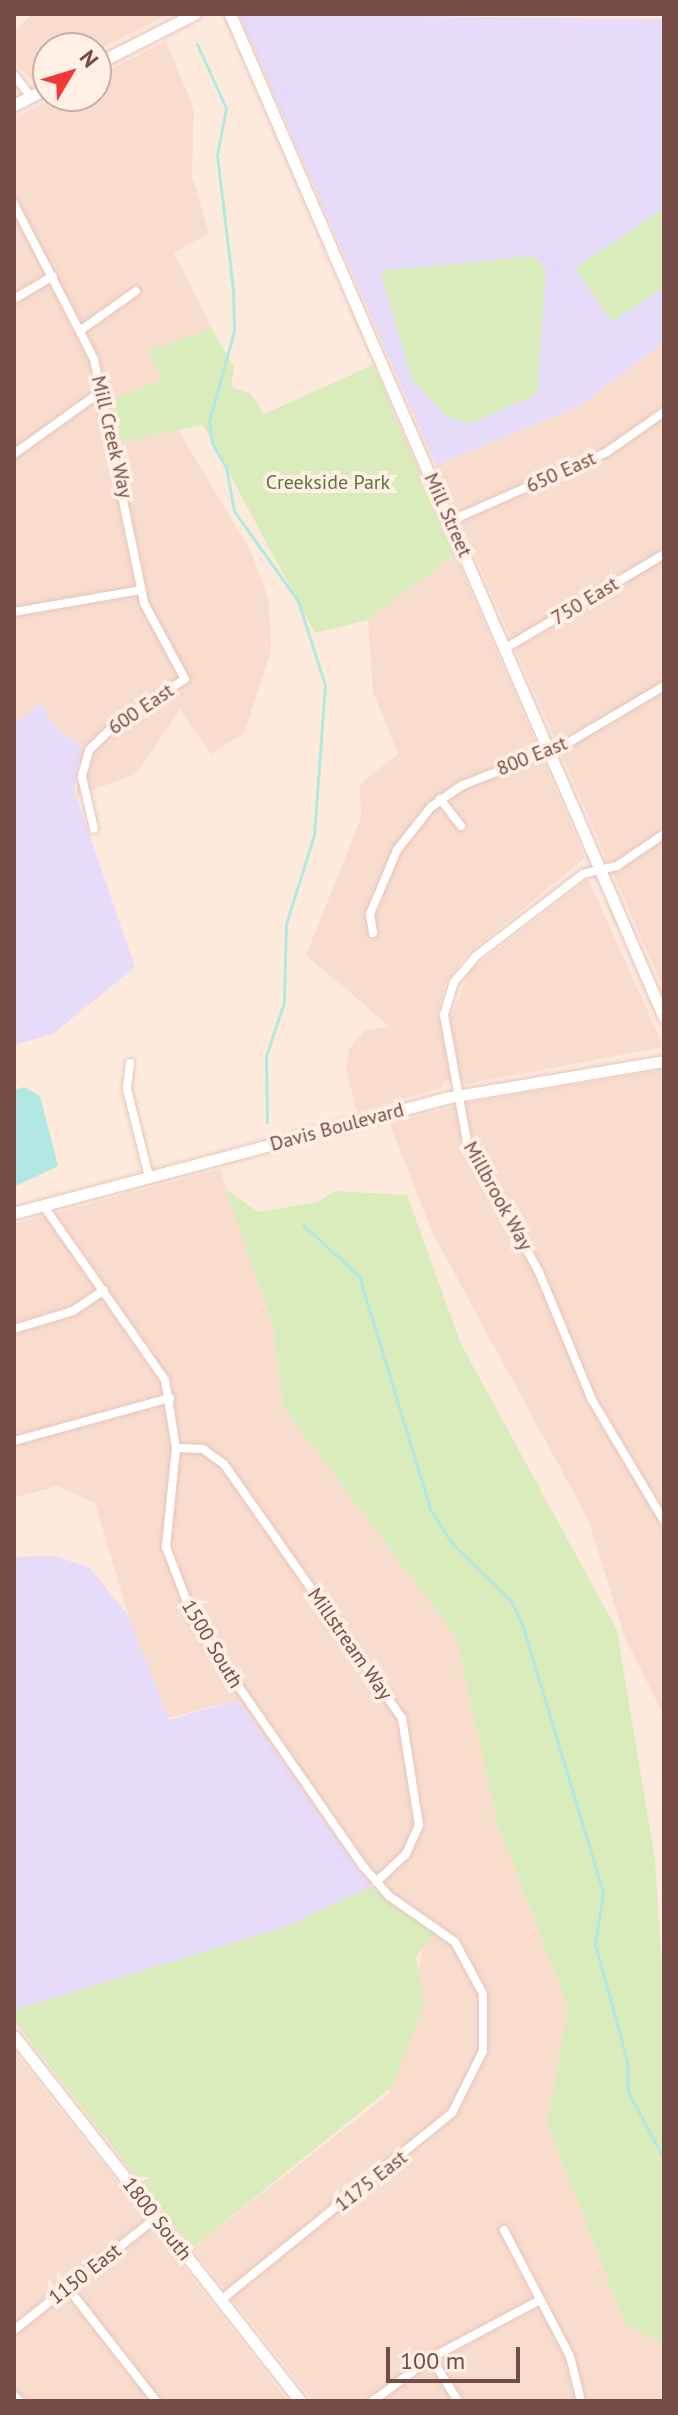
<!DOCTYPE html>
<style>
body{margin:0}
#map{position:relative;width:678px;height:2415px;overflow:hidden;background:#feeadd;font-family:"PT Sans",sans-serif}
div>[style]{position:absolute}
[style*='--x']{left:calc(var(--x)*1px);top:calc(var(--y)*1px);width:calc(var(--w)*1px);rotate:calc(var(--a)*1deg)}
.residential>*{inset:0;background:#f8dcce}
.education>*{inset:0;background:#e7dbfa}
.green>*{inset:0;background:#daecbc}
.water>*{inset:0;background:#b1e8e3}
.stream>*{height:3px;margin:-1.5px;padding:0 1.5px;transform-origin:1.5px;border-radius:1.5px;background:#b1e8e3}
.roads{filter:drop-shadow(0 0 2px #e4c6bc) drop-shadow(0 0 2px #e4c6bc)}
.street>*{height:8px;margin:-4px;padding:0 4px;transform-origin:4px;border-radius:4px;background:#fff}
.secondary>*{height:11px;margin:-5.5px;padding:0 5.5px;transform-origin:5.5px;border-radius:5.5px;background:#fff}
span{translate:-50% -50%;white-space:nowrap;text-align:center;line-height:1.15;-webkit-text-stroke:8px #ffefe5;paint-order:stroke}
.street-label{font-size:20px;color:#754b45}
.park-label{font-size:20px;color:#59763a}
.frame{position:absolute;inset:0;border:16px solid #754b45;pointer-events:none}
.north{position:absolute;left:32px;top:32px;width:80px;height:80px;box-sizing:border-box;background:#ffefe5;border:2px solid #c8ada5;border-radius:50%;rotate:52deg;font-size:22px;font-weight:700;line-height:32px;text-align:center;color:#754b45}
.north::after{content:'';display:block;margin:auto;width:28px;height:36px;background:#f1393a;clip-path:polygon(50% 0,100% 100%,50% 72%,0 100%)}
.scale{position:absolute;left:386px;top:2347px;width:134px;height:36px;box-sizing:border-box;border:4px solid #754b45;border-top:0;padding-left:10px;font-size:24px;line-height:28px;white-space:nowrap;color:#754b45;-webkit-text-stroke:6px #ffefe5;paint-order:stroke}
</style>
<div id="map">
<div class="residential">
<div style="clip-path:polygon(33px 14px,168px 14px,96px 51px,48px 48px,48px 75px,34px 82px,14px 63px,14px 30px)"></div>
<div style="clip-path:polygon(166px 41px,194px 109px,192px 176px,209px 233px,174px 253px,212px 329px,148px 350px,162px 380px,112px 400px,121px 442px,178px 430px,252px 554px,269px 601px,271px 651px,244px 733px,211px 754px,180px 709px,136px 774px,76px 796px,82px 745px,56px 729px,41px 703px,14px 724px,14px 119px,58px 96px,96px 96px,96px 77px)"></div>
<div style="clip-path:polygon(664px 342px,664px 990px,436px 465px,580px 406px)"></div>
<div style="clip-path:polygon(455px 555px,585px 858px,465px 956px,445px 984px,437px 1018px,451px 1018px,470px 970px,588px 879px,664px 1047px,466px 1084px,446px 1080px,441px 1088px,357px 1112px,346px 1070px,349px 1049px,364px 1031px,389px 1026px,306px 955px,361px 818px,360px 784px,398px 754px,373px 692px,368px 620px)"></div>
<div style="clip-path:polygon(664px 1070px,664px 1716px,625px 1638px,588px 1519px,432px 1232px,390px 1124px,471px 1102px)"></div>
<div style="clip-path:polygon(220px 1169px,273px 1326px,284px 1408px,456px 1637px,497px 1822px,568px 2008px,547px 2123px,626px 2326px,664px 2343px,664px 2401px,313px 2401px,192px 2248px,389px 2094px,428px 1928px,364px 1879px,238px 1700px,168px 1718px,145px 1671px,95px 1503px,57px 1486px,14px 1498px,14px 1224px)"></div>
<div style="clip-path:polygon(14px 2052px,117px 2182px,288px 2401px,14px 2401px)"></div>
</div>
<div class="education">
<div style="clip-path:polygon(239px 14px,664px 19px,664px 342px,580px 406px,436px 465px)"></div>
<div style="clip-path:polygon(41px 703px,56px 729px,82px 746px,74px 790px,135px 967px,53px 1034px,14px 1045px,14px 724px)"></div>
<div style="clip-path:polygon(56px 1556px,90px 1568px,128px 1615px,169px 1720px,238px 1700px,371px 1887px,285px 1927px,14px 2010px,14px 1557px)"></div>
</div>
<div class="green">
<div style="clip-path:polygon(664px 208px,664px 287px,612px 322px,575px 268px)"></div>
<div style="clip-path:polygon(534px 256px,546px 269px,537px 394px,470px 424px,445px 416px,412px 379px,380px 271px)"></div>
<div style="clip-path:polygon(212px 329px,234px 367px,231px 387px,251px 394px,264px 414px,373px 365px,455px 555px,368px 620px,315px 633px,203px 425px,121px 442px,112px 400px,162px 380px,147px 350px)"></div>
<div style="clip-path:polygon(226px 1189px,258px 1212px,318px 1202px,334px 1191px,407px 1195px,461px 1344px,617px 1630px,655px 1859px,664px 1997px,664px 2343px,626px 2326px,547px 2123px,568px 2008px,497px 1822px,456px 1637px,284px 1408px,273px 1326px)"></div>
<div style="clip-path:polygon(371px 1887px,435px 1933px,416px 1957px,424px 2005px,393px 2086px,192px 2248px,14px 2020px,14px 2010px,285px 1927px)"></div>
</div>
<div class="water">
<div style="clip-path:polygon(24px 1087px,40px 1096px,58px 1166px,14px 1187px,14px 1090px)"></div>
</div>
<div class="stream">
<div style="--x:197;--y:44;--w:70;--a:65.6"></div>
<div style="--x:226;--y:108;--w:48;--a:100.8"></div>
<div style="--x:217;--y:155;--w:136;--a:83.2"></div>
<div style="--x:233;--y:290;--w:41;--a:88.6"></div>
<div style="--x:234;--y:331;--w:94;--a:105.4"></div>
<div style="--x:209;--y:422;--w:21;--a:82"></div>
<div style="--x:212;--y:443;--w:28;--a:60"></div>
<div style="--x:226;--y:467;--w:45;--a:79.7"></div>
<div style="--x:234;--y:511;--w:110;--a:54.6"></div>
<div style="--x:298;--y:601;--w:88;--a:72.2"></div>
<div style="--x:325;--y:685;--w:150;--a:94.2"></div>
<div style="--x:314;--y:835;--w:93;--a:107.5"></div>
<div style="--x:286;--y:924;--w:78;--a:91.5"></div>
<div style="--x:284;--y:1002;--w:57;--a:108.4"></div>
<div style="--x:266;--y:1056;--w:66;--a:89.1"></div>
<div style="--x:303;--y:1225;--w:76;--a:42.3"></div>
<div style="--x:359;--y:1276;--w:246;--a:73"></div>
<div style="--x:431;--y:1511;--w:37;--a:57"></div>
<div style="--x:451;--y:1542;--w:84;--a:44.5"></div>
<div style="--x:511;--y:1601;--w:25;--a:64"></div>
<div style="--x:522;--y:1624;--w:281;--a:73.2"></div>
<div style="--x:603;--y:1893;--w:52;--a:98.9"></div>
<div style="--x:595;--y:1944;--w:121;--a:74.7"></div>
<div style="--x:627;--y:2061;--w:31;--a:88"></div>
<div style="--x:628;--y:2092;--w:76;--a:61.8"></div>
</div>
<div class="roads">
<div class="street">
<div style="--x:14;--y:75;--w:28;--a:52"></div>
<div style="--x:14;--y:204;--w:174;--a:62.7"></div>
<div style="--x:94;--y:359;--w:249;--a:78.4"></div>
<div style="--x:144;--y:603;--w:86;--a:61.7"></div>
<div style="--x:185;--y:679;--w:80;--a:147.3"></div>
<div style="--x:118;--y:722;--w:40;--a:136"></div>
<div style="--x:89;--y:750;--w:28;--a:105"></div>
<div style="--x:82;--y:777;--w:53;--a:77"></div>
<div style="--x:14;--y:299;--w:45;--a:-30.5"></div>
<div style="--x:81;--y:330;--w:67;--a:-35.3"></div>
<div style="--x:14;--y:454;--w:110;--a:-35.7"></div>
<div style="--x:450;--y:521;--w:171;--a:-23.7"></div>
<div style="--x:607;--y:452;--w:70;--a:-35.1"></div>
<div style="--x:14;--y:612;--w:129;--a:-9.8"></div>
<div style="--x:506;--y:648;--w:184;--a:-30.7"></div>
<div style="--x:440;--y:799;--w:34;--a:52"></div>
<div style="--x:664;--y:834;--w:57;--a:145.8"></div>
<div style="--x:617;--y:866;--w:35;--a:167"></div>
<div style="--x:583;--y:874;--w:135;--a:142.5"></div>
<div style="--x:476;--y:956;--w:34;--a:130"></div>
<div style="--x:454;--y:982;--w:34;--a:107"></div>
<div style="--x:444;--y:1015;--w:129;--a:79.7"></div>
<div style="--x:467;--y:1142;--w:149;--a:61"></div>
<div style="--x:539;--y:1272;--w:139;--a:67.5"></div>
<div style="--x:592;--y:1400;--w:141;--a:59.2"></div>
<div style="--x:373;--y:933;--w:19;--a:-99"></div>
<div style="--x:370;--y:914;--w:69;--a:-67.1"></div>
<div style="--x:397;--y:850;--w:55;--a:-51.7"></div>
<div style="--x:431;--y:807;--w:39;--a:-35"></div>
<div style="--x:463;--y:785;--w:105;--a:-21.2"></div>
<div style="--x:561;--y:747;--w:120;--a:-30.6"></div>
<div style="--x:130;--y:1063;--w:26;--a:97"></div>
<div style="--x:127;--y:1089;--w:91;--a:76"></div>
<div style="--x:43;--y:1205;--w:213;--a:55.1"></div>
<div style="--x:165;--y:1380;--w:69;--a:80.8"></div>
<div style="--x:176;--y:1448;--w:100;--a:95.8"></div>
<div style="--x:166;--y:1547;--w:84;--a:69"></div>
<div style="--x:196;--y:1625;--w:293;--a:55.3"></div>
<div style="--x:363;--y:1866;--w:40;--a:49"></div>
<div style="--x:389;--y:1896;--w:80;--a:34.9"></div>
<div style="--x:455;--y:1942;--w:59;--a:61.7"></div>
<div style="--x:483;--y:1994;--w:57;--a:90"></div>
<div style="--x:483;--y:2051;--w:69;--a:116.6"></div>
<div style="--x:452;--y:2113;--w:297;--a:141"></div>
<div style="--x:14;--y:1329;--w:62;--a:-17"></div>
<div style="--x:73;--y:1311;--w:37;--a:-34"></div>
<div style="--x:14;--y:1441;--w:162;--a:-15.4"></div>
<div style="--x:176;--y:1448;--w:27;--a:2"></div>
<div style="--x:203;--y:1449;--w:26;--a:36"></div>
<div style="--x:224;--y:1464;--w:310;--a:55"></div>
<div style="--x:402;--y:1718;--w:108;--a:81"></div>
<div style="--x:419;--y:1825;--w:32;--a:114"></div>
<div style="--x:406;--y:1854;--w:41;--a:137"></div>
<div style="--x:504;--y:2230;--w:142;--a:62.4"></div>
<div style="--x:570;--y:2356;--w:46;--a:76.3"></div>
<div style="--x:67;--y:2287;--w:145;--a:52"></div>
<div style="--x:14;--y:2330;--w:181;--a:-38.3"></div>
<div style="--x:431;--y:2358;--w:51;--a:57.9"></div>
<div style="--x:14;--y:2396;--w:8;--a:40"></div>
<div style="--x:373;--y:2401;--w:72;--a:-36.6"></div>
<div style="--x:431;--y:2358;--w:123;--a:-28"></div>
</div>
<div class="secondary">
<div style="--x:230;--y:14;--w:1094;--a:66.62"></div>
<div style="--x:96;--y:64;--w:110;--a:-27"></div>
<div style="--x:14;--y:105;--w:38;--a:-27"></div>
<div style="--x:14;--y:1213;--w:446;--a:-14.9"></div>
<div style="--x:445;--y:1098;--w:222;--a:-9.6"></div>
<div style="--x:14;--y:2036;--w:464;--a:51.9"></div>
</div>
</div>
<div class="street-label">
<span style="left:112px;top:437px;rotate:77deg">Mill Creek Way</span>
<span style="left:561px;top:472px;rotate:-24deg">650 East</span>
<span style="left:448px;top:515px;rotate:66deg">Mill Street</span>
<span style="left:585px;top:601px;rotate:-31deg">750 East</span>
<span style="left:141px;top:709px;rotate:-34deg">600 East</span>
<span style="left:532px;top:756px;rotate:-22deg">800 East</span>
<span style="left:337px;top:1127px;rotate:-15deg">Davis Boulevard</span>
<span style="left:498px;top:1196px;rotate:61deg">Millbrook Way</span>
<span style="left:212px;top:1644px;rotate:59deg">1500 South</span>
<span style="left:350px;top:1644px;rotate:55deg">Millstream Way</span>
<span style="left:371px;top:2181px;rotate:-38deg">1175 East</span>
<span style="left:157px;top:2219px;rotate:52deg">1800 South</span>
<span style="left:85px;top:2274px;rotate:-38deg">1150 East</span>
</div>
<div class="park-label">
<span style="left:328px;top:482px">Creekside Park</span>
</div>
<div class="frame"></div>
<div class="north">N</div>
<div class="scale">100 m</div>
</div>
